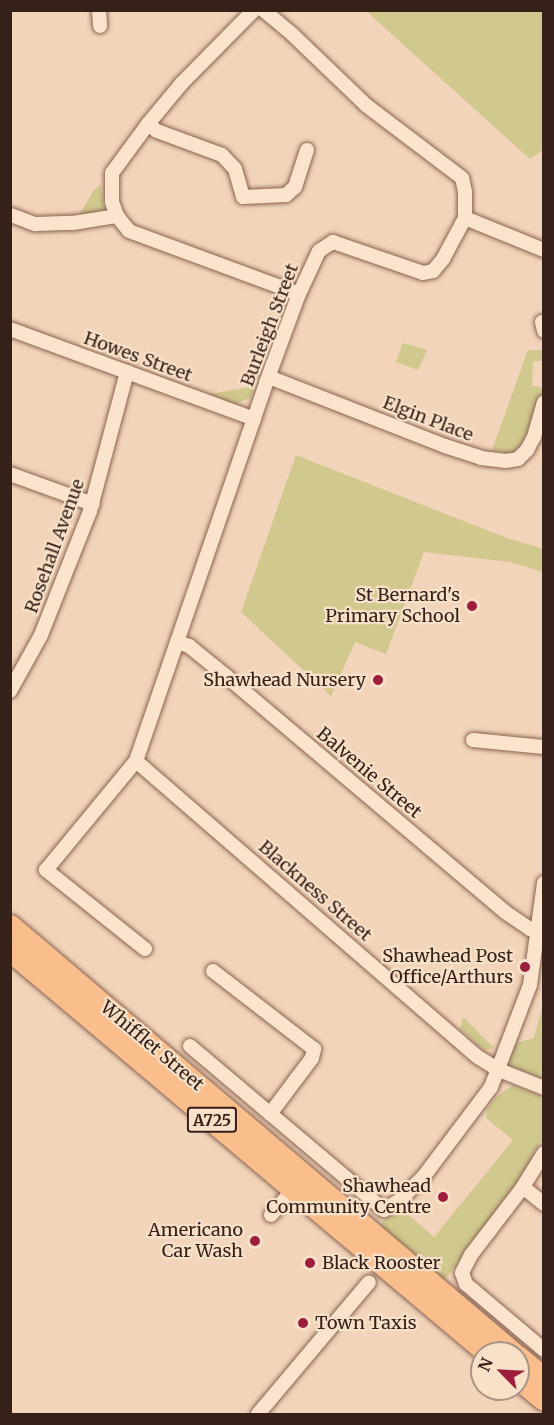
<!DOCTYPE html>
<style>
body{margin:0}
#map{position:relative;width:554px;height:1425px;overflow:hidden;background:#f1d4b9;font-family:Merriweather,serif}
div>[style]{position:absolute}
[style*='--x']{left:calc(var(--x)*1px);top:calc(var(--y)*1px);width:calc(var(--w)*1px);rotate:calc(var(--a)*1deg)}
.green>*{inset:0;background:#d0c88d}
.roads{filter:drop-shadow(0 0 2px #896353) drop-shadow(0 0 2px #896353)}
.minor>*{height:14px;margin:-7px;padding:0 7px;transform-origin:7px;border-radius:7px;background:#fce3cd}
.primary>*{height:21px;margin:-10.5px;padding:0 10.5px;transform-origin:10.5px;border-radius:10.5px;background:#fabe8c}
.dots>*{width:16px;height:16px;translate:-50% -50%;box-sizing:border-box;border:3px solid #f8e0c9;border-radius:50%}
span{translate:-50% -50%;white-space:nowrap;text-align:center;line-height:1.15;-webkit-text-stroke:4.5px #f8e0c9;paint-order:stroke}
.shield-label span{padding:2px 4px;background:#f8e0c9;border:2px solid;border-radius:4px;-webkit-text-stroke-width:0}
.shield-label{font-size:16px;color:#362119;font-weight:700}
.street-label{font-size:18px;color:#362119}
.poi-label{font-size:18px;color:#362119}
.right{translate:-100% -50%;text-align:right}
.left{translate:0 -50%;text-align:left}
.frame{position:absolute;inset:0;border:12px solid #362119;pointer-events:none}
.north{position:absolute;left:470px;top:1341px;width:60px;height:60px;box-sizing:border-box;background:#f8e0c9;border:2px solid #aa9483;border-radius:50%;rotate:294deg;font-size:16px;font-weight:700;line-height:24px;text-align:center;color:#362119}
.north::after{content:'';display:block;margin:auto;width:21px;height:27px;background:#9d1e3c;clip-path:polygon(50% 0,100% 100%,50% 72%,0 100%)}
</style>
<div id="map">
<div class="green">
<div style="clip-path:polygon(366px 11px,543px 11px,543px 150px,530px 159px)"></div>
<div style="clip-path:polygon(101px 184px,104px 211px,78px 217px,94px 190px)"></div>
<div style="clip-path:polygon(403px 343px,427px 350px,418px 370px,396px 362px)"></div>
<div style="clip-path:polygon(528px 350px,542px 350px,543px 361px,533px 361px,532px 386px,543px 387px,535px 429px,526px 448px,512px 454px,492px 450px)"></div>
<div style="clip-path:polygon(256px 386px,250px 398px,235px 404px,209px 394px)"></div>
<div style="clip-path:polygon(296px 455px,504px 537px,543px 549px,543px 572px,510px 562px,424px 552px,386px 654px,355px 642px,331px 696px,241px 612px)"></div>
<div style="clip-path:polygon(543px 1005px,543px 1079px,508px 1066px,514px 1044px,534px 1038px)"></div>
<div style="clip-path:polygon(463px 1017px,494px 1048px,484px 1050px,460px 1029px)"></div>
<div style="clip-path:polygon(513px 1085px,543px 1097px,543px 1139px,533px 1153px,530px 1164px,517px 1185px,444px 1281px,379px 1228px,384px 1219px,403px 1210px,434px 1237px,513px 1140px,486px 1118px,487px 1109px,496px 1097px)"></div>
</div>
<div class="roads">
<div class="minor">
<div style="--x:99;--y:10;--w:16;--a:86"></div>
<div style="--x:254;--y:10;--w:103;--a:134.6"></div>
<div style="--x:182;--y:83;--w:53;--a:129.7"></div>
<div style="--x:148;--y:124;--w:61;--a:126.3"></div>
<div style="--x:112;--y:173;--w:29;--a:90"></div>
<div style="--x:112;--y:202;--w:15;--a:70"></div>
<div style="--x:117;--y:216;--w:19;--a:51"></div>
<div style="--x:129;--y:231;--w:181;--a:20.3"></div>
<div style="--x:148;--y:124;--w:11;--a:38"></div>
<div style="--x:157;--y:131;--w:69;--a:20.3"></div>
<div style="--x:222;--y:155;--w:19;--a:47"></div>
<div style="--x:235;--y:169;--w:29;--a:74"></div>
<div style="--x:243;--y:197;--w:43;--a:-2.7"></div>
<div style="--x:286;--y:195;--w:12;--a:-42"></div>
<div style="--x:295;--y:187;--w:39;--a:-72"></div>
<div style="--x:11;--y:215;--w:26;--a:21"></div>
<div style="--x:35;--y:224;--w:38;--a:-2"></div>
<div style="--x:73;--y:223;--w:45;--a:-9"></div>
<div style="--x:465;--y:218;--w:85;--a:22.1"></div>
<div style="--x:542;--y:322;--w:9;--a:77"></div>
<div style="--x:10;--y:329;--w:260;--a:20.2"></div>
<div style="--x:269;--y:377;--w:189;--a:21.4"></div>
<div style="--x:445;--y:446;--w:38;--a:18"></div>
<div style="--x:481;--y:458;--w:25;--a:7"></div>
<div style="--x:506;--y:461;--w:12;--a:-9"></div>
<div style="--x:518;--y:459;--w:13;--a:-45"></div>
<div style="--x:527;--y:450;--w:15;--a:-62"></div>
<div style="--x:534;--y:437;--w:36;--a:-74"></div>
<div style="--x:10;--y:474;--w:88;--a:19.9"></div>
<div style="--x:177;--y:642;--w:13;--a:18"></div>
<div style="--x:189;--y:646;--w:48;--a:39"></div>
<div style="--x:226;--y:676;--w:365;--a:40.2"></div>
<div style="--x:505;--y:912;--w:30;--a:34"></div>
<div style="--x:530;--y:929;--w:9;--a:6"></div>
<div style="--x:10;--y:691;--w:64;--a:-61"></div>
<div style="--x:41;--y:635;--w:133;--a:-68.4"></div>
<div style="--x:90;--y:511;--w:144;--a:-75.1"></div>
<div style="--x:473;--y:740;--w:71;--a:5.6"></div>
<div style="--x:136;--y:761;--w:452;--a:40.9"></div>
<div style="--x:478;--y:1057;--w:25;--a:32"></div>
<div style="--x:499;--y:1070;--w:48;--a:21.8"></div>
<div style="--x:145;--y:949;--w:127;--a:-141.4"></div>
<div style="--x:46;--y:870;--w:141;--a:-50.5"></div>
<div style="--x:136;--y:761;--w:400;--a:-71"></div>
<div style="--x:266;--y:383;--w:95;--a:-69.7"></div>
<div style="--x:299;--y:294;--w:47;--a:-65.1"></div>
<div style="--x:319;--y:251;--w:17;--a:-33"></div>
<div style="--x:333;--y:242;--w:95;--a:19"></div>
<div style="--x:423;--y:273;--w:10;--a:-11"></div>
<div style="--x:433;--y:271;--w:16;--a:-50"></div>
<div style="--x:443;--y:259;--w:47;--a:-61.8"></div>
<div style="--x:465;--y:218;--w:26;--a:-90"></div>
<div style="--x:465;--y:192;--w:14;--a:-102"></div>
<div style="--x:462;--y:178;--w:121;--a:-142.8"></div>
<div style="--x:366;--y:105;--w:103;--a:-136.2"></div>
<div style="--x:292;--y:34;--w:38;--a:-140"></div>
<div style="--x:213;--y:971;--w:128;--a:37.7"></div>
<div style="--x:314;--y:1049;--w:9;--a:103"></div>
<div style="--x:312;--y:1058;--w:70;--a:126.9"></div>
<div style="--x:190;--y:1046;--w:254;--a:40.2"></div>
<div style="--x:384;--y:1210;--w:19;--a:-32"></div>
<div style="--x:400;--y:1200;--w:34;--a:-45"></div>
<div style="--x:424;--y:1176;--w:111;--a:-53"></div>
<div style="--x:491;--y:1087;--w:109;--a:-69.1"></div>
<div style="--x:530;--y:985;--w:103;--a:-82.2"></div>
<div style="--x:544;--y:1153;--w:40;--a:122"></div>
<div style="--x:523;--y:1187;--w:86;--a:127.4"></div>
<div style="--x:471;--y:1255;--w:20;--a:117"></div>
<div style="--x:462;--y:1273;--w:12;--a:70"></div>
<div style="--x:466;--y:1284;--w:102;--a:40.2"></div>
<div style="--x:523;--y:1187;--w:27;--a:39"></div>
<div style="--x:271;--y:1215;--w:35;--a:-49"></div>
<div style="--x:258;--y:1414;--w:172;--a:-49.9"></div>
</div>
<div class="primary">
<div style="--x:10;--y:925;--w:661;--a:40.34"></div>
<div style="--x:10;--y:951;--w:624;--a:40.12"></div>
<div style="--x:518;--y:1356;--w:34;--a:40"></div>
<div style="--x:518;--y:1379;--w:33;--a:39"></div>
</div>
</div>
<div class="dots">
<div style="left:472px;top:606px;background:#9d1e3c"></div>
<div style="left:378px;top:680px;background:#9d1e3c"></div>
<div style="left:525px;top:967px;background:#9d1e3c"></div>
<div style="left:443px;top:1197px;background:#9d1e3c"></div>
<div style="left:255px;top:1241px;background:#9d1e3c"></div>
<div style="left:310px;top:1263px;background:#9d1e3c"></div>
<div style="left:303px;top:1323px;background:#9d1e3c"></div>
</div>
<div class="shield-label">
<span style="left:212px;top:1120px">A725</span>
</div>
<div class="street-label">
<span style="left:270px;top:325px;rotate:-69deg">Burleigh Street</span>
<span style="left:138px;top:357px;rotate:20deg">Howes Street</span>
<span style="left:428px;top:419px;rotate:21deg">Elgin Place</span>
<span style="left:55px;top:546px;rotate:-70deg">Rosehall Avenue</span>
<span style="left:369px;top:773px;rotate:40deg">Balvenie Street</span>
<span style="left:315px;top:891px;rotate:41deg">Blackness Street</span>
<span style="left:152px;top:1046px;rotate:40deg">Whifflet Street</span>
</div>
<div class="poi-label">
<span class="right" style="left:460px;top:606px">St Bernard's<br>Primary School</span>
<span class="right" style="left:366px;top:680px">Shawhead Nursery</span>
<span class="right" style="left:513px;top:967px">Shawhead Post<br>Office/Arthurs</span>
<span class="right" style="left:431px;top:1197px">Shawhead<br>Community Centre</span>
<span class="right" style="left:243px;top:1241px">Americano<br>Car Wash</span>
<span class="left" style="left:322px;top:1263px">Black Rooster</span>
<span class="left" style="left:315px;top:1323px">Town Taxis</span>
</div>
<div class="frame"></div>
<div class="north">N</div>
</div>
